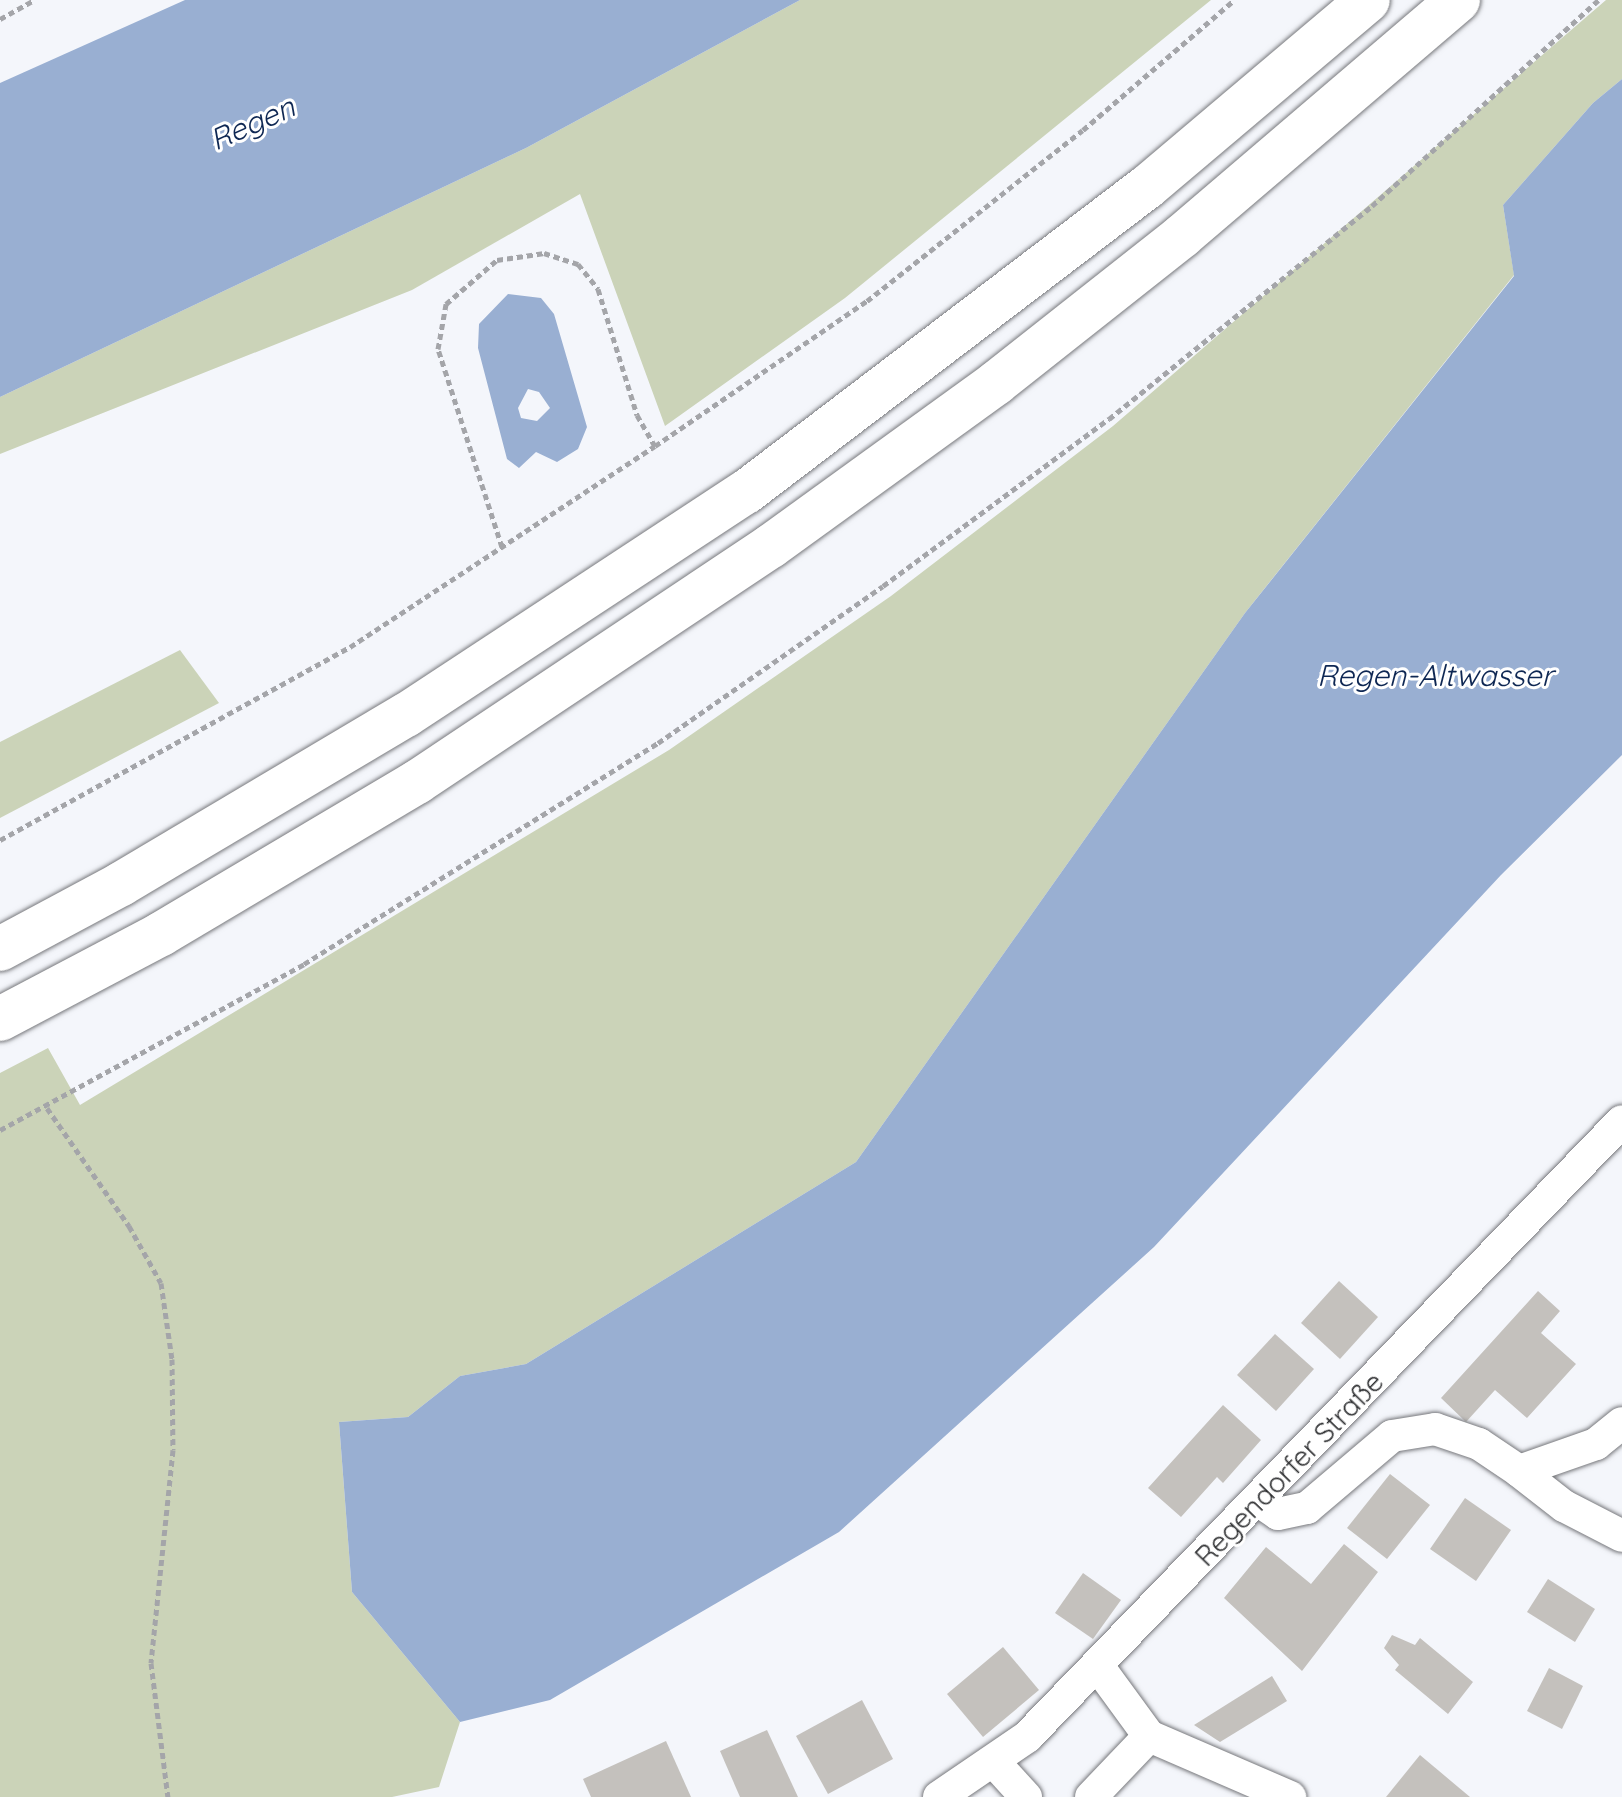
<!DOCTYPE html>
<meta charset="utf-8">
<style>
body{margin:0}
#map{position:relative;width:1622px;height:1797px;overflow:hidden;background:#f4f6fb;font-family:Quicksand,sans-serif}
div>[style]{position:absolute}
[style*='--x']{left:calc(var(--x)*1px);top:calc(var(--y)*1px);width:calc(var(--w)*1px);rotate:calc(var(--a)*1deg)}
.green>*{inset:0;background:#cbd3b8}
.water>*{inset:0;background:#99afd2}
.building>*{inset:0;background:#c4c1bd}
.path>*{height:5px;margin-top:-2.5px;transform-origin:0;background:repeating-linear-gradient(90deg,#a4a5a9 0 6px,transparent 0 10px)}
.roads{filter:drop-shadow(0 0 2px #77787c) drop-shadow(0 0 2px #77787c)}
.minor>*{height:32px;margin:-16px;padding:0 16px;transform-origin:16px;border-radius:16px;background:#fff}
.highway>*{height:44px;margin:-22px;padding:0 22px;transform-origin:22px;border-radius:22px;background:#fff}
span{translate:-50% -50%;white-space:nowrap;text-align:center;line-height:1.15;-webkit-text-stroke:6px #fff;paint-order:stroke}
.street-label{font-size:28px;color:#2d2e30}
.water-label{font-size:30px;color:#0e2753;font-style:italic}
</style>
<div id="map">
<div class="green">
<div style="clip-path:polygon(800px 0,1211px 0,845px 298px,665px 426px,580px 194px,412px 290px,0 454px,0 397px,526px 148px)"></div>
<div style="clip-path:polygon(1606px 0,1622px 0,1622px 79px,1593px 103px,1503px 205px,1514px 275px,1245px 613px,856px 1162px,526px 1364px,460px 1376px,408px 1417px,339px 1422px,352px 1592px,460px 1722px,439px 1787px,392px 1797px,0 1797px,0 1073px,48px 1048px,80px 1105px,669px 750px,891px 596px,1113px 426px)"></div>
<div style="clip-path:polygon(180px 650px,219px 703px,0 818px,0 742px)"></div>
</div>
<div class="water">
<div style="clip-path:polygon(185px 0,800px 0,526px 148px,0 397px,0 83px)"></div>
<div style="clip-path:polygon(1622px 79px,1622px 755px,1501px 875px,1154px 1247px,839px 1532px,550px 1700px,460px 1722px,352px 1592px,339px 1422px,408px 1417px,460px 1376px,526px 1364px,856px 1162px,1245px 613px,1514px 276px,1503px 205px,1593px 103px)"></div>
<div style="clip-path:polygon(evenodd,508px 294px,541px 298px,554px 314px,587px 427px,578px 449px,557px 462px,536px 452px,519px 468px,507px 459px,478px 348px,479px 324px,508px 294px,528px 389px,539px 392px,550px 408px,537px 421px,521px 418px,518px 408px,528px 389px)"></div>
</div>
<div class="building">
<div style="clip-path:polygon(1339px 1281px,1378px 1317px,1340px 1359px,1301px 1323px)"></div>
<div style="clip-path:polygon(1538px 1291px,1560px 1311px,1541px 1333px,1576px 1364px,1527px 1418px,1495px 1390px,1466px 1422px,1441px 1398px)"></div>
<div style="clip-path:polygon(1275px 1334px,1314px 1369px,1276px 1411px,1237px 1375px)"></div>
<div style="clip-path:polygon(1223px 1405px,1261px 1440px,1223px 1483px,1217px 1477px,1181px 1517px,1148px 1488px)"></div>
<div style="clip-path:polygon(1390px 1474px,1430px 1505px,1387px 1559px,1347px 1528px)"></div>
<div style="clip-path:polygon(1465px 1498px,1511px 1530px,1476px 1581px,1430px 1549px)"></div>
<div style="clip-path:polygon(1344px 1544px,1378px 1572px,1302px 1671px,1224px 1598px,1266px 1547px,1311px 1584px)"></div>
<div style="clip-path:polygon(1083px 1573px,1121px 1600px,1093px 1639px,1055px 1613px)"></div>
<div style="clip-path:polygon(1548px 1579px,1595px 1609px,1575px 1642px,1527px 1612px)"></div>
<div style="clip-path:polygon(1392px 1635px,1415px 1645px,1420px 1638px,1473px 1682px,1448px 1714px,1395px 1670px,1399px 1665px,1384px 1648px)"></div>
<div style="clip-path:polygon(1003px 1647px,1039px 1690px,983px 1737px,947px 1694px)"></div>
<div style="clip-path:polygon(1549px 1668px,1583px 1686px,1562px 1729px,1527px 1711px)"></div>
<div style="clip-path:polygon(1272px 1676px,1287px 1701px,1220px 1742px,1194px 1725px)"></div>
<div style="clip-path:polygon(862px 1700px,893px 1759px,828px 1794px,796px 1736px)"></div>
<div style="clip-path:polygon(767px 1730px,798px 1797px,740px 1797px,720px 1751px)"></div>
<div style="clip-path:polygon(666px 1741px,691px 1797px,591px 1797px,583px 1779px)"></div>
<div style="clip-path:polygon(1420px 1755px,1470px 1797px,1386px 1797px)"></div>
</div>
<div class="path">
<div style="--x:0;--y:19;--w:39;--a:-29"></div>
<div style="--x:502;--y:547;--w:208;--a:-107.9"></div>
<div style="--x:438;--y:349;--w:46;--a:-79.9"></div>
<div style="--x:446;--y:304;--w:67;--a:-40.8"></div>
<div style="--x:497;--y:260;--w:48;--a:-8.5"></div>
<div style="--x:544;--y:253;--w:36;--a:18"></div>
<div style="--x:578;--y:264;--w:32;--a:51"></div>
<div style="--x:598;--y:289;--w:132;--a:72.8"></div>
<div style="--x:637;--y:415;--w:36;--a:60"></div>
<div style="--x:0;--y:840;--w:400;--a:-28.9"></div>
<div style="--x:350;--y:647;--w:365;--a:-33.4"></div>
<div style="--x:655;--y:446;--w:257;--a:-34.4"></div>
<div style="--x:867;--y:301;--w:275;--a:-38.4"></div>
<div style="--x:1083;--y:130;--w:199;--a:-40.7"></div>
<div style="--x:47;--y:1108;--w:144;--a:55.2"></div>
<div style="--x:129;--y:1226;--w:65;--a:60.7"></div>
<div style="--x:161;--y:1283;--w:77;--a:81.8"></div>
<div style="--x:172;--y:1359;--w:91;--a:89.4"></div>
<div style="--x:173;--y:1450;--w:214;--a:95.9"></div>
<div style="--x:151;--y:1663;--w:135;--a:82.8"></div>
<div style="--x:0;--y:1130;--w:346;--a:-28.6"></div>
<div style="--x:304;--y:964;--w:417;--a:-32"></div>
<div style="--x:658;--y:743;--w:274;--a:-34.9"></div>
<div style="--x:883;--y:586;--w:281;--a:-36.5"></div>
<div style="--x:1109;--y:419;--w:338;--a:-39"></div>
<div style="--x:1372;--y:206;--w:306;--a:-42.3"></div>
</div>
<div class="roads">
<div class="minor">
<div style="--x:1519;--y:1471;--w:57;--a:37.9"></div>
<div style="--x:1564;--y:1506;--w:65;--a:27.3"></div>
<div style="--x:1259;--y:1501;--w:23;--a:34"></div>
<div style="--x:1278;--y:1514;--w:30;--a:-12"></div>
<div style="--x:1307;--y:1508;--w:111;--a:-40.3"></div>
<div style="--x:1392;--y:1436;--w:44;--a:-9.2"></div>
<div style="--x:1435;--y:1429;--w:46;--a:18.8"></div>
<div style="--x:1479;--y:1444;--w:48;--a:34"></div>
<div style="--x:1519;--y:1471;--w:82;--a:-19.3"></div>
<div style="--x:1596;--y:1444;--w:33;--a:-39"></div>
<div style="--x:1149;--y:1736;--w:154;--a:23.4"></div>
<div style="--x:995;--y:1763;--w:46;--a:47.6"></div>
<div style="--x:939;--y:1797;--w:107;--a:-34.3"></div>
<div style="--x:1027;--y:1737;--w:856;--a:-45.99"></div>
<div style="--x:1091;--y:1797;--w:84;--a:-46.4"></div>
<div style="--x:1149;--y:1736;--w:87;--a:-126.1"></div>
</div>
<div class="highway">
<div style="--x:0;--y:949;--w:137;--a:-28.2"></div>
<div style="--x:121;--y:884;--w:331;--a:-30.7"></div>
<div style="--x:406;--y:715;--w:407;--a:-33.3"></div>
<div style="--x:746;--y:492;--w:504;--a:-37.26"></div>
<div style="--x:1147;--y:187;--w:289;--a:-40.2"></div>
<div style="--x:0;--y:1019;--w:182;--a:-27.8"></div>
<div style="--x:161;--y:934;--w:298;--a:-30.7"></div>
<div style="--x:417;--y:782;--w:425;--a:-33.7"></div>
<div style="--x:771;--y:546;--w:278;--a:-35.9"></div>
<div style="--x:996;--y:383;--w:237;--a:-38.3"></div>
<div style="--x:1182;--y:236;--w:363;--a:-40.5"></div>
</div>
</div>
<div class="street-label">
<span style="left:1289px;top:1469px;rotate:-46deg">Regendorfer Straße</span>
</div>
<div class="water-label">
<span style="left:252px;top:123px;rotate:-24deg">Regen</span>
<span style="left:1435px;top:675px">Regen-Altwasser</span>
</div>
</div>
